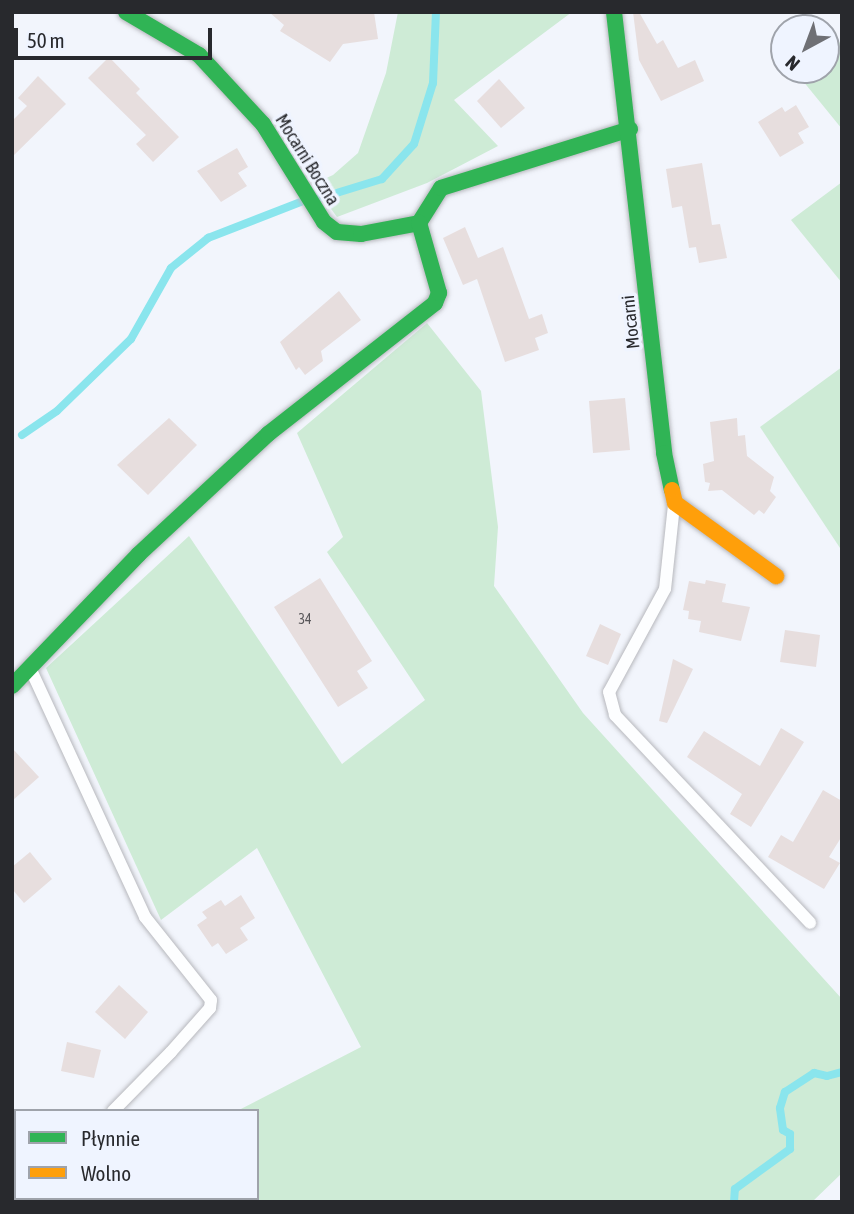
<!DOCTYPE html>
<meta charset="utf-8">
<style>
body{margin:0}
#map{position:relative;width:854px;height:1214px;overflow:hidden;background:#f2f5fc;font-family:"Asap Condensed",sans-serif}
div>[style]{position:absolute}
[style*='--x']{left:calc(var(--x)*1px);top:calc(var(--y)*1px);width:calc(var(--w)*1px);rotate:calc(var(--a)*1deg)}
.green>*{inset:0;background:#ceebd6}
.stream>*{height:8px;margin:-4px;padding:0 4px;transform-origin:4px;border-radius:4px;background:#8ae5ed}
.building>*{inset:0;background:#e7dede}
.roads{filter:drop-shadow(0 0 2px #b7b8bd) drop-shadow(0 0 2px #b7b8bd)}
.lane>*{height:12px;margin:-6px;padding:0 6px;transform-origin:6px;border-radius:6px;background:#fdfeff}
.fast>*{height:16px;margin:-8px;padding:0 8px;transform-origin:8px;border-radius:8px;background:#30b455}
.slow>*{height:16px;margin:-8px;padding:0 8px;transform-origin:8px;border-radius:8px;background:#ff9f0a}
span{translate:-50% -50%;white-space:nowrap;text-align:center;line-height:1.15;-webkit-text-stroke:7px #eff4ff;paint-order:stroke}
.number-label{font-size:14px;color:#585659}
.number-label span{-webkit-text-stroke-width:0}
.street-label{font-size:18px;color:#28292d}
.frame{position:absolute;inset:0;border:14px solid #28292d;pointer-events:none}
.legend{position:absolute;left:14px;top:1109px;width:245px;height:91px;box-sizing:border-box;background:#eff4ff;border:2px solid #9fa3ab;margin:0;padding:9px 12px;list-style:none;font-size:21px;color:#28292d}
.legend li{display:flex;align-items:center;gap:14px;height:35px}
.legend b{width:35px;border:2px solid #9fa3ab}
.north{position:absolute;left:770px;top:14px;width:70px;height:70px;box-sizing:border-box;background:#eff4ff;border:2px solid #9fa3ab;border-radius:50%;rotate:221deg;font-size:19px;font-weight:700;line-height:28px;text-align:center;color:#28292d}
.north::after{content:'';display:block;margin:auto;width:24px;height:32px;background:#6f7075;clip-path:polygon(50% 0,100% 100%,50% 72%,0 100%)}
.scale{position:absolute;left:14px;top:28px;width:198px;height:32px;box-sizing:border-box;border:4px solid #28292d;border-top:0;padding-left:9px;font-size:21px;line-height:24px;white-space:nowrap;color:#28292d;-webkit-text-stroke:5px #eff4ff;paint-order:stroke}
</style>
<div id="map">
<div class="green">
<div style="clip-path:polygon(398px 12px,572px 12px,454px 100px,498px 146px,427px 183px,337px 217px,313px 184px,333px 175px,358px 153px,386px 73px)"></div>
<div style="clip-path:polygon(842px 41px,842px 129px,794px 70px,826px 70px,826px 50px)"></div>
<div style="clip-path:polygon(842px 182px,842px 283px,791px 220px)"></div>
<div style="clip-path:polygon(427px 323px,481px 391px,498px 527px,494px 586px,583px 713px,842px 999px,842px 1173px,812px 1202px,38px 1202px,257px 1198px,257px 1111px,237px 1111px,361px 1047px,257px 848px,161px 920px,46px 668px,189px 536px,342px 764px,425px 700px,327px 552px,343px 537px,297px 433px)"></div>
<div style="clip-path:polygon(842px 367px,842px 551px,760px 427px)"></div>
</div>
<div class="stream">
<div style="--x:317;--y:199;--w:68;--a:-17.1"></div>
<div style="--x:382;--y:179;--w:47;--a:-47.6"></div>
<div style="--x:414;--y:144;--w:64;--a:-72.7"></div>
<div style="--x:433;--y:83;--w:71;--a:-87.6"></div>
<div style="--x:22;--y:435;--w:42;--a:-34.4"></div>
<div style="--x:57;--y:411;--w:103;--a:-44.2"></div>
<div style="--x:131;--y:339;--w:81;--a:-60.6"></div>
<div style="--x:171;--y:268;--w:48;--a:-39"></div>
<div style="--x:208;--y:238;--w:100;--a:-21.2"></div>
<div style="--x:734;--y:1202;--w:13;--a:-86"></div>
<div style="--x:735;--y:1189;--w:68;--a:-36"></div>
<div style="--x:790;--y:1149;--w:15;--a:-90"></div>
<div style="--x:790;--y:1134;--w:8;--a:-150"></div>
<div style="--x:783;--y:1130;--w:22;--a:-98"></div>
<div style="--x:780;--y:1108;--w:17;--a:-73"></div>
<div style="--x:785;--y:1092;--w:35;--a:-33"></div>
<div style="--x:814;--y:1073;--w:13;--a:13"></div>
<div style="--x:827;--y:1076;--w:16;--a:-15"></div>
</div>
<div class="building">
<div style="clip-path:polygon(269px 12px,374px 12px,378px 39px,343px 44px,330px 62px,280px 31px,284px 25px)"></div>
<div style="clip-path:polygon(633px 12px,639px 12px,657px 44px,663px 40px,678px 68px,695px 60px,704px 81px,661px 101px,639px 60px)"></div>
<div style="clip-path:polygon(109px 57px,140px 89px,136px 93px,179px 137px,153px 162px,136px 144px,146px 135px,88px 78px)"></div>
<div style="clip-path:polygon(38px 76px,66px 104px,12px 157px,12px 121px,27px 106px,18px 98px)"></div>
<div style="clip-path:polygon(499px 79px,525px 108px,501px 128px,477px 101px)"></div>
<div style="clip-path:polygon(796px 105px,809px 127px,798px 133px,804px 143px,780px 157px,758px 122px,782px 107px,785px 112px)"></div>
<div style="clip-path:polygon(237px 148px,248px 167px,238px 173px,247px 186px,221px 202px,197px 171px)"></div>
<div style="clip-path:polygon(702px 163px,712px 225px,720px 224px,727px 258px,699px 263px,696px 247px,689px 248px,682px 206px,672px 208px,666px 169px)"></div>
<div style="clip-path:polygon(465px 227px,478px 258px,503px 247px,529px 319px,542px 314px,548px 333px,535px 338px,539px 350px,505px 362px,477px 279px,463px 285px,443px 238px)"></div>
<div style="clip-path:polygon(339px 291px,361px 320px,321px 351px,323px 361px,305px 375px,299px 367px,296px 370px,280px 342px)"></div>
<div style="clip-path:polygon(625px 398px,630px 450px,593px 453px,589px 401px)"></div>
<div style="clip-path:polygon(169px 418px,197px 445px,148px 495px,117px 465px)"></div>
<div style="clip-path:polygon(737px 418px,738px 436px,745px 435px,747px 456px,774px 477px,770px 491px,776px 497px,764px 514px,759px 510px,754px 515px,722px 490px,708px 491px,710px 483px,705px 482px,703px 464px,714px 461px,710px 422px)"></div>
<div style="clip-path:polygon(320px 578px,372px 661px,357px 671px,368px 688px,338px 707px,274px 607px)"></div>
<div style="clip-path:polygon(706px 580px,726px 584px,722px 602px,750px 607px,741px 641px,699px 632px,701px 621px,688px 619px,689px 611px,683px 610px,689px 581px,705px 584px)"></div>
<div style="clip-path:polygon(600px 624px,621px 634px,608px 665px,586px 656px)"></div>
<div style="clip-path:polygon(785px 630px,820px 635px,816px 667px,780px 662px)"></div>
<div style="clip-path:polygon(673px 659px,693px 669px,667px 723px,659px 721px)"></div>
<div style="clip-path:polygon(781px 728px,804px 742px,751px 827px,730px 814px,742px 794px,687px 757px,704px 731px,760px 766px)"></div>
<div style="clip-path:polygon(12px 748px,39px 777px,12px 801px)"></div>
<div style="clip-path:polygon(823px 790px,842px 801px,842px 836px,829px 857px,840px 863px,824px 889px,768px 857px,781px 835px,793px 842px)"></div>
<div style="clip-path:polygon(30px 852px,52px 879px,24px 903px,12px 889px,12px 867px)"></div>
<div style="clip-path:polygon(241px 895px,255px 918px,240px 928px,248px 940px,226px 954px,218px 943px,212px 947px,197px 925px,207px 918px,202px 912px,221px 900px,225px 906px)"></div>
<div style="clip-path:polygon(119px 985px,148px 1012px,125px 1039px,95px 1012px)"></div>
<div style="clip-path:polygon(67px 1042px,101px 1050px,94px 1078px,61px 1071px)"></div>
</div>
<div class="roads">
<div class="lane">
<div style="--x:674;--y:505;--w:84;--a:96.1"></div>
<div style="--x:665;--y:589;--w:117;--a:118.5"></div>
<div style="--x:609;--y:692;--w:24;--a:75"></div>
<div style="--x:615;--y:715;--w:285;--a:46.8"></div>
<div style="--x:31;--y:670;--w:272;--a:65.2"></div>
<div style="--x:145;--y:917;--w:106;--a:51.5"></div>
<div style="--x:211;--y:1000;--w:8;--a:97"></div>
<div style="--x:210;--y:1008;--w:59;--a:131.6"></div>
<div style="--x:171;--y:1052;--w:83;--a:134.5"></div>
</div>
<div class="fast">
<div style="--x:126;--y:12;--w:85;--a:30.5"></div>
<div style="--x:199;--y:55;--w:94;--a:47.2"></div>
<div style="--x:263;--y:124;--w:115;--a:58.1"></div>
<div style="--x:324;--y:222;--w:16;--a:38"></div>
<div style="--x:337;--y:232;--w:24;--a:5"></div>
<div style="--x:361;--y:234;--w:59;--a:-10.7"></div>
<div style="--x:419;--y:223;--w:41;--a:-57.8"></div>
<div style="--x:441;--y:188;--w:198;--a:-17.3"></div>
<div style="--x:614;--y:12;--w:444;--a:83.5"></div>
<div style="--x:664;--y:453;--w:38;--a:78"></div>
<div style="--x:12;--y:686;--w:183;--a:-46.1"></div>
<div style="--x:139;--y:554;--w:176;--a:-42.9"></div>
<div style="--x:268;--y:434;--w:212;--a:-38.1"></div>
<div style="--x:435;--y:303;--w:11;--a:-68"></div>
<div style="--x:439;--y:293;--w:73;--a:-105.9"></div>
</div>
<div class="slow">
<div style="--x:672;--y:490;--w:13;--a:77"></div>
<div style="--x:675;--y:503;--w:125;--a:35.9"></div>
</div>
</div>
<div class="number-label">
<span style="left:305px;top:619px">34</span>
</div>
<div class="street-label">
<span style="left:307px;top:160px;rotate:58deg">Mocarni Boczna</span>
<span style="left:631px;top:322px;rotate:-96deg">Mocarni</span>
</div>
<div class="frame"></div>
<ul class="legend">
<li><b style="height:9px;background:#30b455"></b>Płynnie</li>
<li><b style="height:9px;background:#ff9f0a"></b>Wolno</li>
</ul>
<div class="north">N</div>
<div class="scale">50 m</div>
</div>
